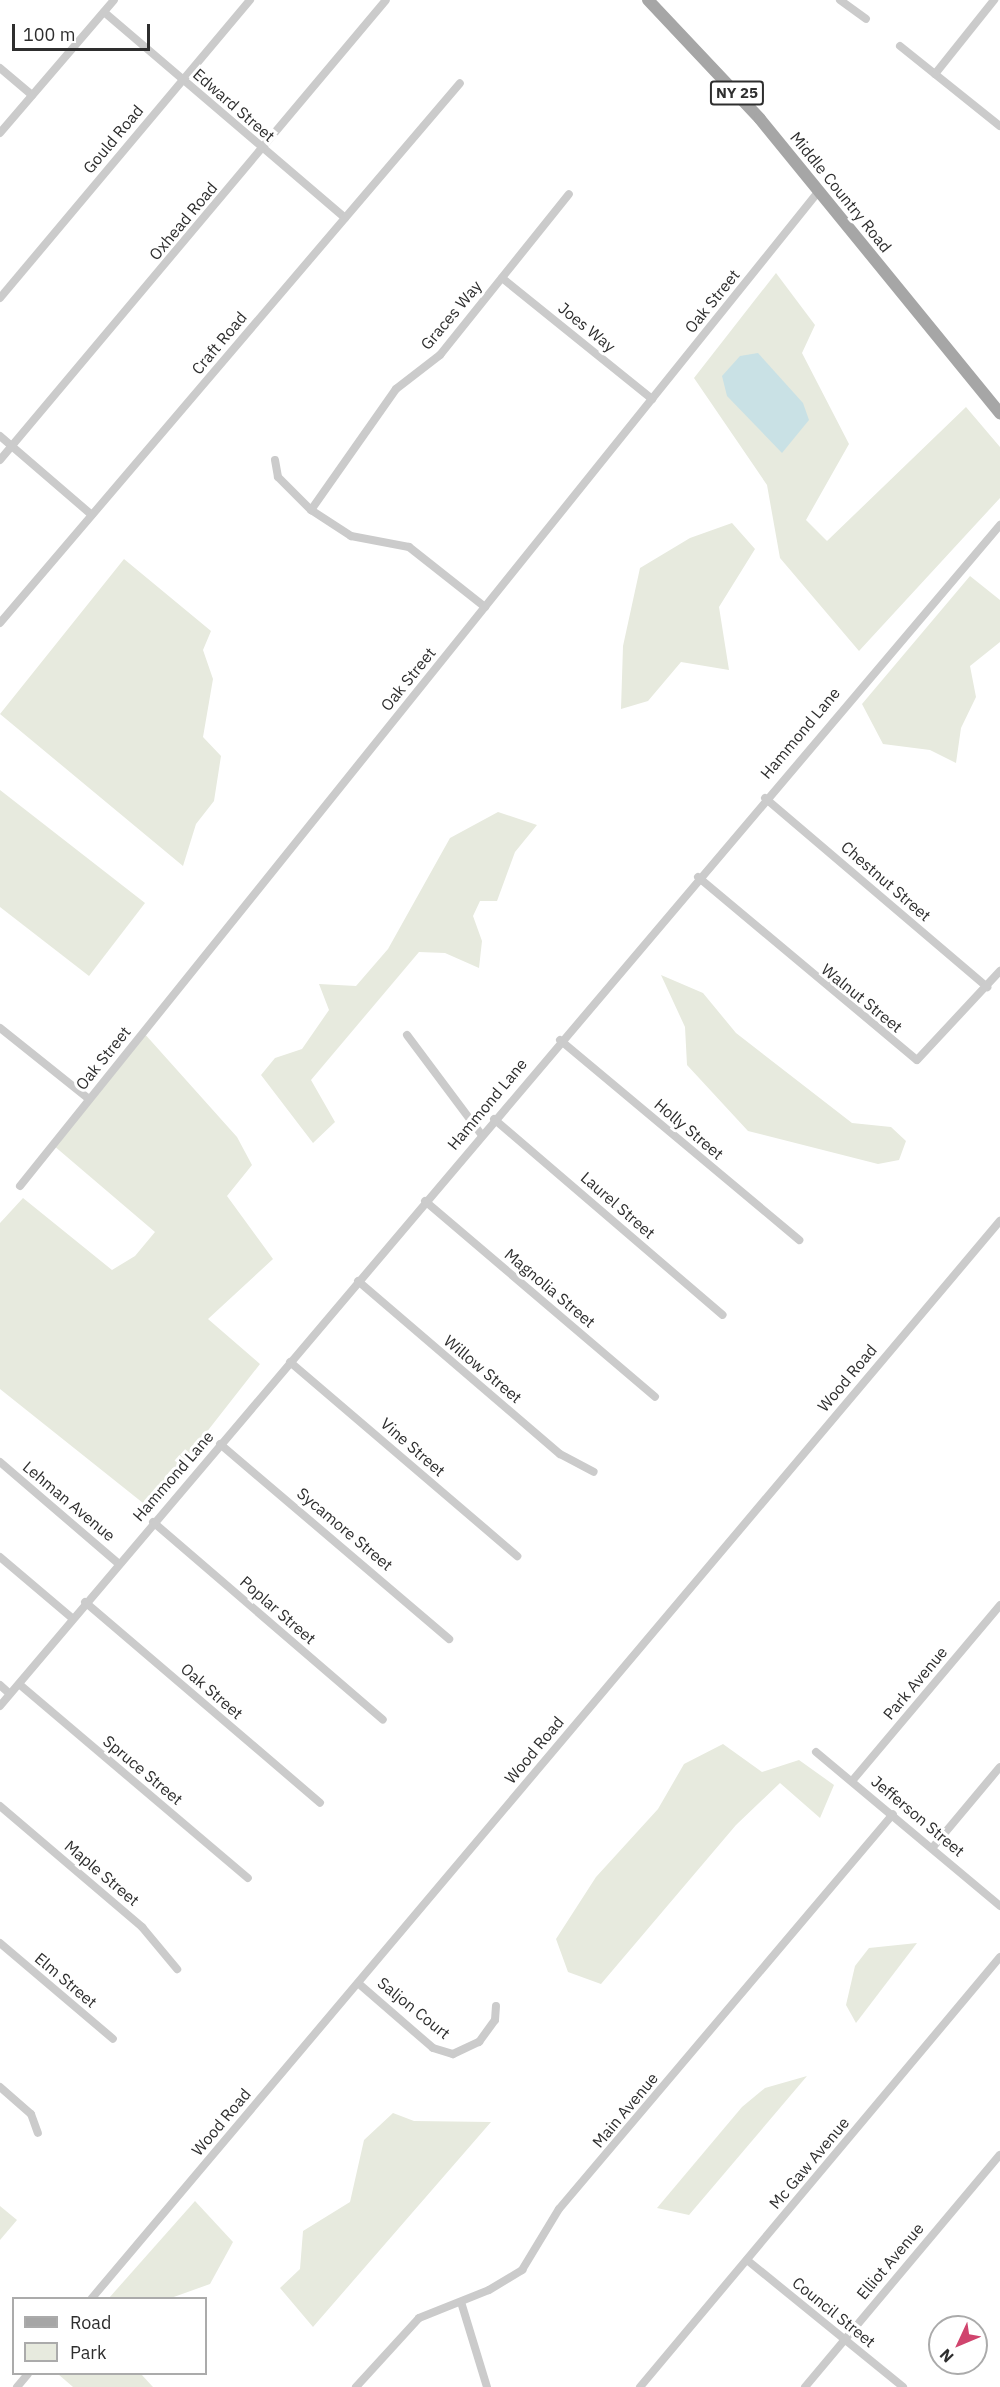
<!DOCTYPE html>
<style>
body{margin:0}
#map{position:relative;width:1000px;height:2387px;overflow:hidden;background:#fff;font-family:"IBM Plex Sans",sans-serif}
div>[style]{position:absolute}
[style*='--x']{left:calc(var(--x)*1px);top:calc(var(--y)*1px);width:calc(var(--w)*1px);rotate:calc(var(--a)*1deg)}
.green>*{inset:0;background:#e7eade}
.water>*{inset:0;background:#c9e1e5}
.street>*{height:8px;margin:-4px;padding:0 4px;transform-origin:4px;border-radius:4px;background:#cbcbcb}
.primary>*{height:12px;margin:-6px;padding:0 6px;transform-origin:6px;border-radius:6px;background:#a6a6a6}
span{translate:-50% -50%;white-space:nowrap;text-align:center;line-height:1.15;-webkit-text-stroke:6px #fff;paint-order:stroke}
.shield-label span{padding:2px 4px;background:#fff;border:2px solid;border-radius:4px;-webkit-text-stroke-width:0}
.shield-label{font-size:15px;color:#2e2e2e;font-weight:700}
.street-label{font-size:16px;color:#2e2e2e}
.legend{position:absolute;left:12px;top:2297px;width:195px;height:78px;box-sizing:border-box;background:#fff;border:2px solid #ababab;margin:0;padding:8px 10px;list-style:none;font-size:18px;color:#2e2e2e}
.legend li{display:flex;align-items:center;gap:12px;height:30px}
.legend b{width:30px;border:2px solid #ababab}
.north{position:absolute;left:928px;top:2315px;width:60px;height:60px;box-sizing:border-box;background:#fff;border:2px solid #ababab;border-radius:50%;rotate:226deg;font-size:16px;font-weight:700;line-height:24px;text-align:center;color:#2e2e2e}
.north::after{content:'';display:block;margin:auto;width:21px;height:27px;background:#d0456e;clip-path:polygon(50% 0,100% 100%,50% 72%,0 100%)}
.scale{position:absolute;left:12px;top:24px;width:138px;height:27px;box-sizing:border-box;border:3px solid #2e2e2e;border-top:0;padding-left:8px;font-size:18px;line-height:21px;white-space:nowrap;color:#2e2e2e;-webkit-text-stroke:4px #fff;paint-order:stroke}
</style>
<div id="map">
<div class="green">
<div style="clip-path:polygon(776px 273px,815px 325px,802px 353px,849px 444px,806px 520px,827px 541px,966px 407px,1000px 447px,1000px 498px,859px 651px,780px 558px,767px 485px,694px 378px)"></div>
<div style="clip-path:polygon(732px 523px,755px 549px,719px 607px,729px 670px,681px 662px,648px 701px,621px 709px,623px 646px,640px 568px,690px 538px)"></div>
<div style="clip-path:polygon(124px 559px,211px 631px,203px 650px,213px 679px,203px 737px,221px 756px,214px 801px,196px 824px,183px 866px,0 714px)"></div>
<div style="clip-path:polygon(970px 576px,1000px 600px,1000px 642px,970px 666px,976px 697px,961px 728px,956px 763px,930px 750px,883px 744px,862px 704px)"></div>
<div style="clip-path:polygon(0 790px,145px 903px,89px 976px,0 907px)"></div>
<div style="clip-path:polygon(498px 812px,537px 825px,515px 852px,497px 901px,480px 901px,473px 916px,482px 941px,479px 968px,445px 953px,419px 952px,311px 1080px,335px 1122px,313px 1143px,261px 1075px,275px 1058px,302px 1049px,329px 1010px,319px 984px,356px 986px,388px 949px,450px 838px)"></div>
<div style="clip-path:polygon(661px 975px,703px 993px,736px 1033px,852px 1123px,891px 1127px,906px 1141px,899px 1160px,878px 1164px,748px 1131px,687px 1065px,685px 1027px)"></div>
<div style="clip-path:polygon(143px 1032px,237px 1137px,252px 1165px,227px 1196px,273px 1259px,208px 1319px,260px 1364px,148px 1507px,0 1389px,0 1223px,23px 1198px,112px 1270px,135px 1256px,155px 1232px,53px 1145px)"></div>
<div style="clip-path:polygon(723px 1744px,762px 1772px,799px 1760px,834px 1785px,820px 1818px,780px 1783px,736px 1825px,601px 1984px,568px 1972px,556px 1939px,596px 1877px,658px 1809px,684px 1764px)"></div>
<div style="clip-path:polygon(917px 1943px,856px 2023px,846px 2005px,855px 1966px,869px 1948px)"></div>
<div style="clip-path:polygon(807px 2076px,689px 2215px,657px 2208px,742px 2107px,765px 2088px)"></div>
<div style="clip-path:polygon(393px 2113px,414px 2121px,491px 2122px,313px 2327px,280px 2288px,300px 2269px,303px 2231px,350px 2202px,364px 2140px)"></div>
<div style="clip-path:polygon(195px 2201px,233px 2242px,210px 2284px,171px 2298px,109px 2298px)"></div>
<div style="clip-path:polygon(0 2206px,17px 2220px,0 2240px)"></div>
<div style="clip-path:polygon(58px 2374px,141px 2374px,153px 2387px,73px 2387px)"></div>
</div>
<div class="water">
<div style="clip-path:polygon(758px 353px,803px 403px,809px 420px,782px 453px,727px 396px,722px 376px,740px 356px)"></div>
</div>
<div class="street">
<div style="--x:840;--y:0;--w:32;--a:36"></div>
<div style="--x:104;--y:12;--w:317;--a:40.5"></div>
<div style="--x:900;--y:46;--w:128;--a:38.7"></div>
<div style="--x:0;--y:68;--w:42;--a:40.2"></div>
<div style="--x:935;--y:74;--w:95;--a:-51.4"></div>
<div style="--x:0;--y:133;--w:175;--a:-49.4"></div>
<div style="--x:502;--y:278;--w:193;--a:38.9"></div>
<div style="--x:0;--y:298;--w:389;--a:-50"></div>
<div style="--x:0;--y:436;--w:121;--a:40.7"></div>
<div style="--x:0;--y:460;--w:600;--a:-50"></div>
<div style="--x:275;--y:460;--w:17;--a:80"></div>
<div style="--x:278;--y:477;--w:47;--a:45"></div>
<div style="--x:311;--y:510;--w:48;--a:33"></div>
<div style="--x:351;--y:536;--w:59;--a:10.7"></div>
<div style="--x:409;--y:547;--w:97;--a:38.3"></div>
<div style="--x:311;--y:510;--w:148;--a:-54.9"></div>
<div style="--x:396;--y:389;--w:56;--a:-37.7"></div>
<div style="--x:440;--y:355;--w:206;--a:-51.3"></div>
<div style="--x:0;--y:623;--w:709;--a:-49.57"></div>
<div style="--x:765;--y:798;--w:292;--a:40.4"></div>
<div style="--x:698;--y:877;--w:285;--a:39.9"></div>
<div style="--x:917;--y:1060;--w:122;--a:-47"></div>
<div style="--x:0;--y:1028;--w:114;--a:38.6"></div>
<div style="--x:407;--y:1035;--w:124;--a:53.2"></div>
<div style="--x:560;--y:1040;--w:312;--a:39.9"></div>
<div style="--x:494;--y:1119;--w:301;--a:40.6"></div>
<div style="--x:20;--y:1186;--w:1276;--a:-51.24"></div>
<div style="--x:425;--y:1201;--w:302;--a:40.4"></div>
<div style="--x:358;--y:1281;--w:266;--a:40.6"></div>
<div style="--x:560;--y:1454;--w:38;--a:28"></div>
<div style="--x:290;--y:1362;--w:299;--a:40.5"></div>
<div style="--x:220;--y:1444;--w:301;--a:40.4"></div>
<div style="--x:0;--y:1462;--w:155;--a:40.6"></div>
<div style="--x:153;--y:1522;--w:303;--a:40.7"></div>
<div style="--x:0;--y:1557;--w:94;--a:40.3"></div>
<div style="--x:85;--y:1602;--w:309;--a:40.5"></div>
<div style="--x:19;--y:1684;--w:300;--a:40.3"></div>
<div style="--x:0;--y:1685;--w:13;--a:42"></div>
<div style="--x:0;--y:1706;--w:1548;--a:-49.74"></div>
<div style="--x:816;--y:1752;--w:240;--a:39.9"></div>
<div style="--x:852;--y:1781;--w:230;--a:-49.9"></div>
<div style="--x:0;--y:1806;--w:187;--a:40.4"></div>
<div style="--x:142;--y:1927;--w:55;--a:50.2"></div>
<div style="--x:933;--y:1847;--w:104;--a:-50.1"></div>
<div style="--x:0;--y:1943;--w:148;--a:40.3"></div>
<div style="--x:358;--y:1983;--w:99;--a:40.9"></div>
<div style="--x:433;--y:2048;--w:21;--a:17"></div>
<div style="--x:453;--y:2054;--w:29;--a:-25"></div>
<div style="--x:479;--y:2042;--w:27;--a:-54"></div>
<div style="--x:495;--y:2020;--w:14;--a:-86"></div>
<div style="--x:0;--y:2087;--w:41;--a:41.1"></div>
<div style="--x:31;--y:2114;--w:20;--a:70"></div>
<div style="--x:747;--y:2260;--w:201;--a:39.1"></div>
<div style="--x:92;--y:2298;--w:1409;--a:-49.87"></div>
<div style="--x:461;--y:2302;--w:89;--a:73"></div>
<div style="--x:17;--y:2387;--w:17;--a:-50"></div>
<div style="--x:356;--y:2387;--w:93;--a:-47.6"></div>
<div style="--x:419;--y:2318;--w:75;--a:-21.8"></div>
<div style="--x:489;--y:2290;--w:39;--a:-31"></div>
<div style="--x:522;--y:2270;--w:71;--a:-58.8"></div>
<div style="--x:559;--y:2209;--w:517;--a:-49.78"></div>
<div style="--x:640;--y:2387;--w:561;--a:-50.06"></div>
<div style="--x:805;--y:2387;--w:303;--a:-50"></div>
</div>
<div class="primary">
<div style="--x:648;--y:0;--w:163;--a:46.7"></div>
<div style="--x:760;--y:119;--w:380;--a:50.8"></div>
</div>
<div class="shield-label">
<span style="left:737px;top:93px">NY 25</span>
</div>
<div class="street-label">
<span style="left:234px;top:105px;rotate:41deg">Edward Street</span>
<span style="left:113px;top:139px;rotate:-50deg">Gould Road</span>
<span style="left:841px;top:192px;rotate:51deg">Middle Country Road</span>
<span style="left:183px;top:221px;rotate:-50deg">Oxhead Road</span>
<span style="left:712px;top:301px;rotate:-51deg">Oak Street</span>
<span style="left:451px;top:315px;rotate:-50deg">Graces Way</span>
<span style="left:587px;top:327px;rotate:39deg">Joes Way</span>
<span style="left:219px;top:343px;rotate:-50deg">Craft Road</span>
<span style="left:408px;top:679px;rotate:-51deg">Oak Street</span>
<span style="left:800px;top:733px;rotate:-50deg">Hammond Lane</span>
<span style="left:886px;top:881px;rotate:41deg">Chestnut Street</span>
<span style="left:862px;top:998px;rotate:39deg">Walnut Street</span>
<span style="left:103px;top:1058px;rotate:-51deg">Oak Street</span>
<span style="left:487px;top:1104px;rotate:-50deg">Hammond Lane</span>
<span style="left:689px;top:1129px;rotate:40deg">Holly Street</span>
<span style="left:618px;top:1205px;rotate:41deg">Laurel Street</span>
<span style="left:550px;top:1288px;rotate:40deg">Magnolia Street</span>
<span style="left:483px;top:1369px;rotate:40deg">Willow Street</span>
<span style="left:847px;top:1378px;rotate:-50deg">Wood Road</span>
<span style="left:413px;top:1447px;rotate:41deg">Vine Street</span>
<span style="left:173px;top:1476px;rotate:-49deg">Hammond Lane</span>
<span style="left:69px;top:1501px;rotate:40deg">Lehman Avenue</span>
<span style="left:345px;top:1529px;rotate:40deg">Sycamore Street</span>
<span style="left:278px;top:1610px;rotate:41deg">Poplar Street</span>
<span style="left:915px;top:1683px;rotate:-50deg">Park Avenue</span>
<span style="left:212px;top:1691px;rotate:41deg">Oak Street</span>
<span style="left:534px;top:1750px;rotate:-50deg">Wood Road</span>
<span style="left:143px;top:1770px;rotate:40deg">Spruce Street</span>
<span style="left:918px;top:1816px;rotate:40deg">Jefferson Street</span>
<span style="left:102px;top:1873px;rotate:40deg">Maple Street</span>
<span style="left:66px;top:1980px;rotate:40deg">Elm Street</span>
<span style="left:414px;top:2008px;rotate:39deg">Saljon Court</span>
<span style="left:625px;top:2110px;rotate:-50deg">Main Avenue</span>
<span style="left:221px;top:2122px;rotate:-50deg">Wood Road</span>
<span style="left:809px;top:2163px;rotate:-50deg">Mc Gaw Avenue</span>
<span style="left:890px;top:2261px;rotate:-50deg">Elliot Avenue</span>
<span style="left:834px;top:2312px;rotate:39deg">Council Street</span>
</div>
<ul class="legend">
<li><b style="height:8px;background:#a6a6a6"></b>Road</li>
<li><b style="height:16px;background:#e7eade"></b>Park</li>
</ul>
<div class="north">N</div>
<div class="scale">100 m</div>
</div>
